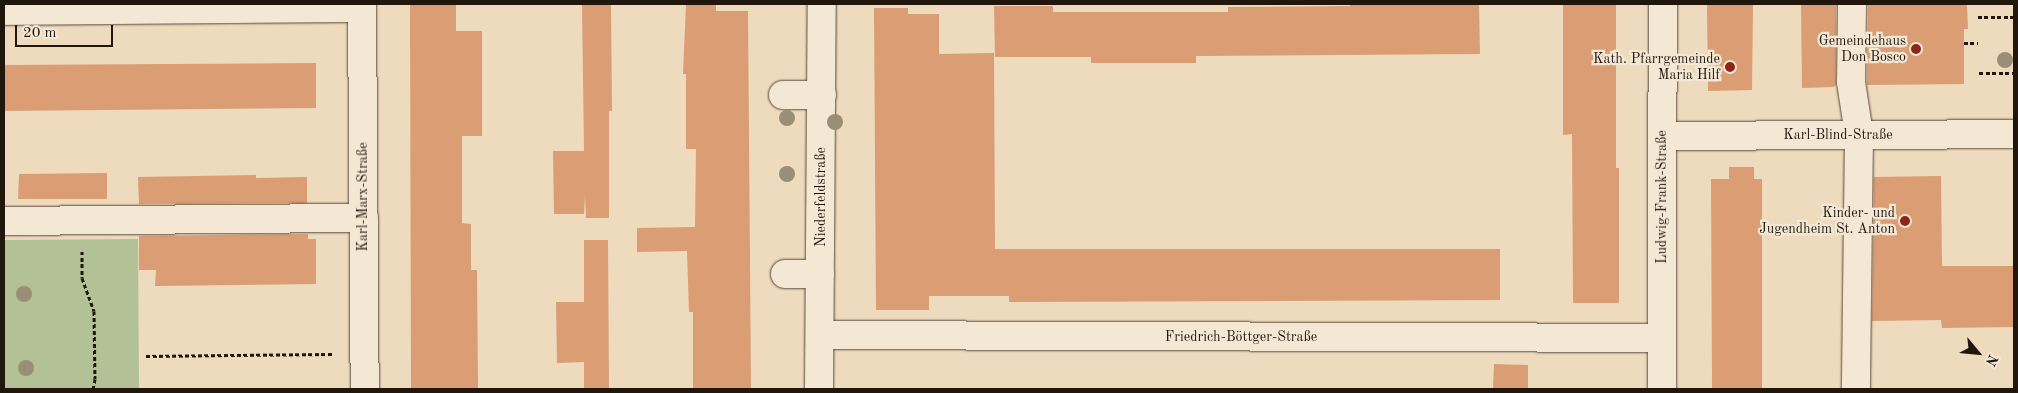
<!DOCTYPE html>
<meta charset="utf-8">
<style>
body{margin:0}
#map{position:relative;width:2018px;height:393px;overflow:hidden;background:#eedabd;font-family:"Old Standard TT",serif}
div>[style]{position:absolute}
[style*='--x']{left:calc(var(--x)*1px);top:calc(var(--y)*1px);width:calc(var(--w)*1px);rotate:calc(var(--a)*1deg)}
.green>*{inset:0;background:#b2c196}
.building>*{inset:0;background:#da9d74}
.path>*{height:3px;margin-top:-1.5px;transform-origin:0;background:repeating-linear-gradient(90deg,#20160c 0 4px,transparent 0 6.5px)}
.roads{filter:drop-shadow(0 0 1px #544738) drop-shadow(0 0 1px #544738)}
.minor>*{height:28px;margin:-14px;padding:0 14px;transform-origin:14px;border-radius:14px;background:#f4e7d4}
.trees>*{width:16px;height:16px;margin:-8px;border-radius:50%;background:#998f76}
.dots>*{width:14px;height:14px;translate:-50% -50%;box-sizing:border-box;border:2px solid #f4e7d4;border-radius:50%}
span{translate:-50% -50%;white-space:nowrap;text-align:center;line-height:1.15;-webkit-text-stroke:4.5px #f4e7d4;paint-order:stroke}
.poi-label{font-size:14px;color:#20160c}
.right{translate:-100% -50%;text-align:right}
.street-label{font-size:14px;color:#20160c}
.frame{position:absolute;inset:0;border:5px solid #20160c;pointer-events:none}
.north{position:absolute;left:1953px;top:328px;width:50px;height:50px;-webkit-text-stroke:4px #f4e7d4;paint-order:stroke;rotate:118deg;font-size:14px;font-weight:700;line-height:20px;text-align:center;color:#20160c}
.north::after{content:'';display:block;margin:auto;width:18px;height:22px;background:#20160c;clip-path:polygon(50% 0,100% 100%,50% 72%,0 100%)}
.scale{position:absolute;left:15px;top:25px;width:98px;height:22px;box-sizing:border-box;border:2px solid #20160c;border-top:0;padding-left:6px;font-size:15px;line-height:18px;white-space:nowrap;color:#20160c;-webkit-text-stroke:4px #f4e7d4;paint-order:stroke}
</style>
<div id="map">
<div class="green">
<div style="clip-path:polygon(138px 239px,139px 389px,4px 389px,4px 240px)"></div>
</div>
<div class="building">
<div style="clip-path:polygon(410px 4px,456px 4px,456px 31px,482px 31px,482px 136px,462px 136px,462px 223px,471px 224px,471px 270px,477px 270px,478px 389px,411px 389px)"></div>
<div style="clip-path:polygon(582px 4px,611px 4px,612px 111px,609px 111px,609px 218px,586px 218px,585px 195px,584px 214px,554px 214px,553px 151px,584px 151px)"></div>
<div style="clip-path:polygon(686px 4px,716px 4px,716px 11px,748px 11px,751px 389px,693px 389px,693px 312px,689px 312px,687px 251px,637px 252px,637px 228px,695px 227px,696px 149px,686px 149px,686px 74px,683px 74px)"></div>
<div style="clip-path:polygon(1350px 4px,1479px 4px,1480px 54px,1196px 56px,1196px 63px,1091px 63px,1091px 57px,995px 57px,994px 6px,1053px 6px,1053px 12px,1228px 12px,1228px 7px,1350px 6px)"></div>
<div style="clip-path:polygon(1563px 4px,1616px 4px,1616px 168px,1619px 168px,1619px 303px,1573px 303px,1572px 134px,1563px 135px)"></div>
<div style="clip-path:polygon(1707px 4px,1753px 4px,1752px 90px,1708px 91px)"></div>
<div style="clip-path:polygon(1801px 4px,1836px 4px,1836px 85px,1833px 87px,1802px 88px)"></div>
<div style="clip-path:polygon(1868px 4px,1967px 4px,1968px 29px,1964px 29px,1964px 84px,1867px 85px)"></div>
<div style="clip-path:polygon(874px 8px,908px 8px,908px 14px,939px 14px,939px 54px,994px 53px,995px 249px,1500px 249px,1500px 300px,1009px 302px,1009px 296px,929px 296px,929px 310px,876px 310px)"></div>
<div style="clip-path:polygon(316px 63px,316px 108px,4px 111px,4px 65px)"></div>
<div style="clip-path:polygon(1729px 167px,1754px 167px,1754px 179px,1762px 179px,1762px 389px,1712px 389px,1711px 179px,1729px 179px)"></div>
<div style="clip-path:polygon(107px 173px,107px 199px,18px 199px,19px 174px)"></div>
<div style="clip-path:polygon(256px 175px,256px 178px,307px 177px,307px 203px,139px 204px,138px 177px)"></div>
<div style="clip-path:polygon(1941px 176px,1942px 266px,2014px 266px,2014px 327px,1942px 328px,1941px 320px,1872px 321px,1874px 177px)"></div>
<div style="clip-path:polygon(308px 234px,308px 239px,316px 239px,316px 284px,155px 286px,156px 270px,139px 270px,139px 236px)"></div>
<div style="clip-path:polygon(584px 240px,608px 240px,609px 389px,584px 389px,584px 362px,557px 363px,556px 302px,584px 302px)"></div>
<div style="clip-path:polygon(1494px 364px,1528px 365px,1528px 389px,1493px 389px)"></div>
</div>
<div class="path">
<div style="--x:1978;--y:17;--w:36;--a:0"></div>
<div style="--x:1964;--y:43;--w:14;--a:0"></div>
<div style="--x:1979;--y:73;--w:35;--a:0"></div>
<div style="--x:82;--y:251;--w:27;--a:90"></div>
<div style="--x:82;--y:278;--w:35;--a:70"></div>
<div style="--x:94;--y:311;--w:68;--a:89.2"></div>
<div style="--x:95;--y:379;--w:10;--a:101"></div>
<div style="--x:146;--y:356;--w:188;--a:-0.6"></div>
</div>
<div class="roads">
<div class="minor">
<div style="--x:362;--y:4;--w:385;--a:89.6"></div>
<div style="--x:1852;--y:4;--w:78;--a:90.7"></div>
<div style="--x:1851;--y:82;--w:53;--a:81.3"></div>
<div style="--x:1859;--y:134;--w:255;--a:90.7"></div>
<div style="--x:4;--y:11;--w:358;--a:-0.5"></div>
<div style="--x:783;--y:95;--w:39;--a:0"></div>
<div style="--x:1663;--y:136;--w:351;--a:-0.3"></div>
<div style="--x:4;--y:221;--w:360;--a:-0.5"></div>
<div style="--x:785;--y:274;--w:35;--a:0"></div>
<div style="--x:820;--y:335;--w:842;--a:0.2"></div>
<div style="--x:819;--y:389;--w:385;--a:-89.6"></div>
<div style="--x:1662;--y:389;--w:385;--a:-89.9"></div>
</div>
</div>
<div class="trees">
<div style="left:2005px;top:60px"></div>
<div style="left:787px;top:118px"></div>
<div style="left:835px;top:122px"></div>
<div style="left:787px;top:174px"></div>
<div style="left:24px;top:294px"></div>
<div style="left:26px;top:368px"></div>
</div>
<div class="dots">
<div style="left:1916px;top:49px;background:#8f2418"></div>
<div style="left:1730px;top:67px;background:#8f2418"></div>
<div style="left:1905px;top:221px;background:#8f2418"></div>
</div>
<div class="poi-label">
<span class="right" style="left:1906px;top:49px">Gemeindehaus<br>Don Bosco</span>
<span class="right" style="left:1720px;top:67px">Kath. Pfarrgemeinde<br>Maria Hilf</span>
<span class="right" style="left:1895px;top:221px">Kinder- und<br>Jugendheim St. Anton</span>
</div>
<div class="street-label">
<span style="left:1838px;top:135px">Karl-Blind-Straße</span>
<span style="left:363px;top:197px;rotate:-90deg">Karl-Marx-Straße</span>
<span style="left:821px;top:197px;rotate:-90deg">Niederfeldstraße</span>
<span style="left:1662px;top:197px;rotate:-90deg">Ludwig-Frank-Straße</span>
<span style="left:1241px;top:337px">Friedrich-Böttger-Straße</span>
</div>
<div class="frame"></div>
<div class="north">N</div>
<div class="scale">20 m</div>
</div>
